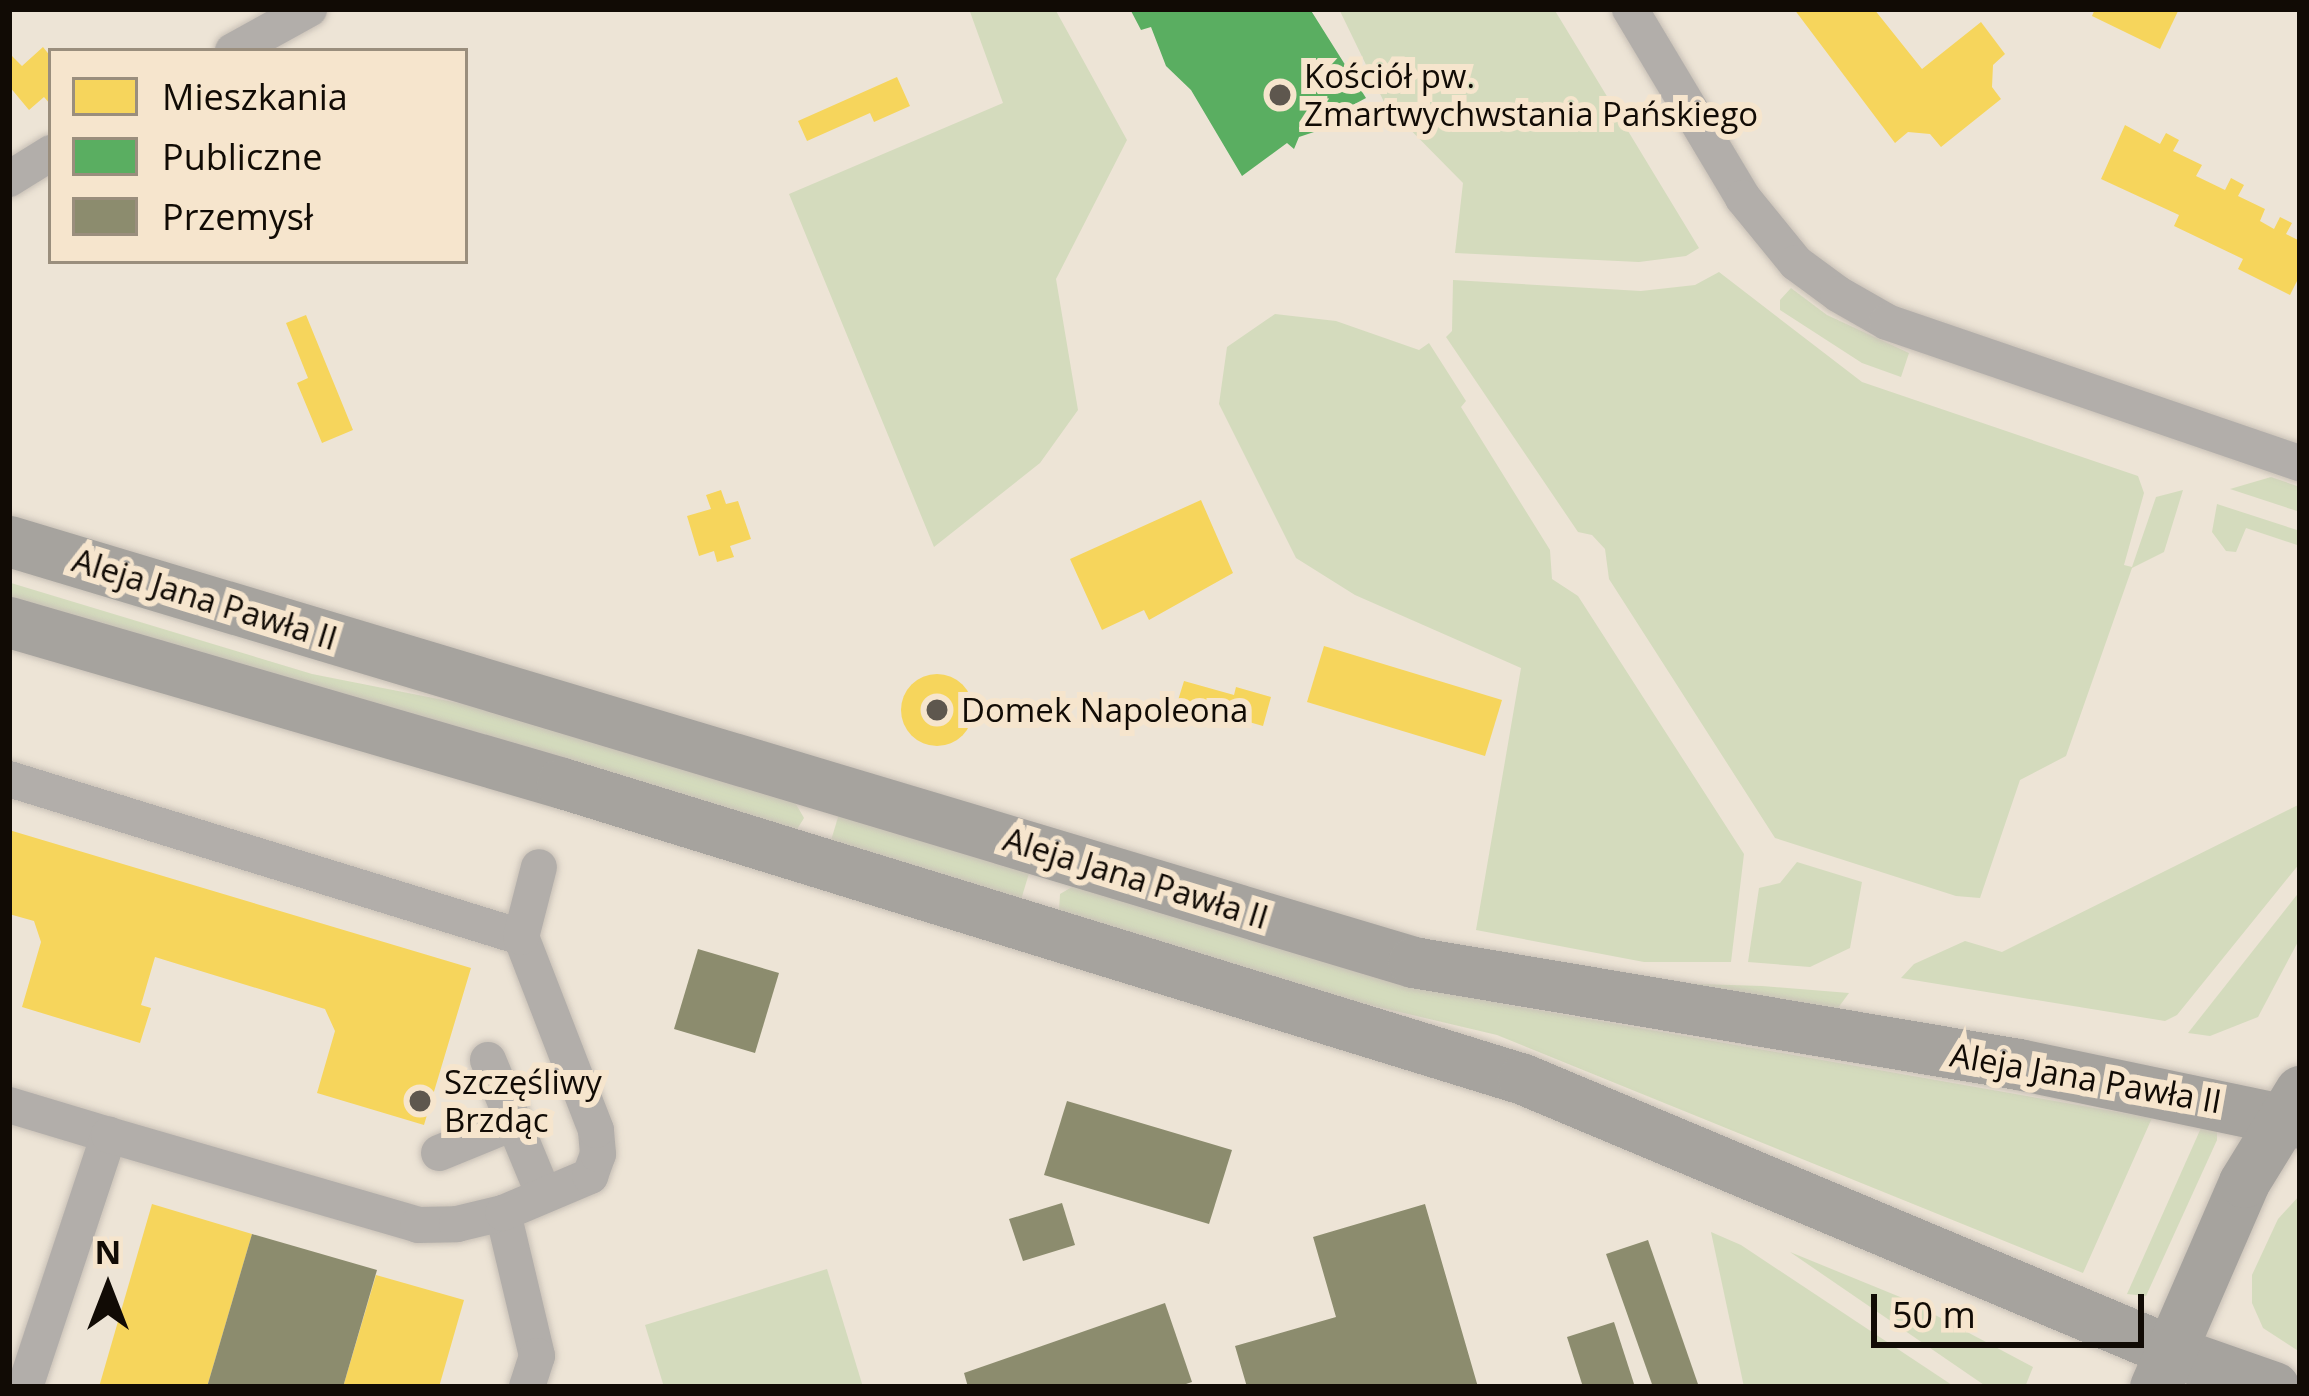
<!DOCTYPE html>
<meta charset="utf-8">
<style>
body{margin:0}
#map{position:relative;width:2309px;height:1396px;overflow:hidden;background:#ede4d6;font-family:"Open Sans",sans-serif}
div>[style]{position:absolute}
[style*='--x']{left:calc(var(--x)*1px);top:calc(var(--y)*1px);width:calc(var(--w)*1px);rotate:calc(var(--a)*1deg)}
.green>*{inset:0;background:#d4dbbd}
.homes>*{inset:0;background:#f6d55c}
.round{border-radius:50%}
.public>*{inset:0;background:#5aae61}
.industry>*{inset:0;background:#8c8c6e}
.roads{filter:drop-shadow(0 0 3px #c8c0b6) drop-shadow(0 0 3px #c8c0b6)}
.street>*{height:36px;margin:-18px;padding:0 18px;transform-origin:18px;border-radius:18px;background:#b2aeaa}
.secondary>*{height:51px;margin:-25.5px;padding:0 25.5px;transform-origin:25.5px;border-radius:25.5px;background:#a6a39e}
.dots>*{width:33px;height:33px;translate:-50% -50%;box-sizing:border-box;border:6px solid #f6e5cd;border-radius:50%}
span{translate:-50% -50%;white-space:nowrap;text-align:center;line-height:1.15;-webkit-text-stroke:12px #f6e5cd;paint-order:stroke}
.poi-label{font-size:33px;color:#110b05}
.left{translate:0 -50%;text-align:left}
.street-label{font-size:33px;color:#110b05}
.frame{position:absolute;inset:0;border:12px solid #110b05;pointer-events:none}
.legend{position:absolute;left:48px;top:48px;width:420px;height:216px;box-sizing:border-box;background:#f6e5cd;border:3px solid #9a8e7d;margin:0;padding:15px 21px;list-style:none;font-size:36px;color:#110b05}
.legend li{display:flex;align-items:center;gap:24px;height:60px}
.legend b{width:60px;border:3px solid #9a8e7d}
.north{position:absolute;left:48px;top:1228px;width:120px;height:120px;-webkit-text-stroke:9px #f6e5cd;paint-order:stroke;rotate:0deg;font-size:33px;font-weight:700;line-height:48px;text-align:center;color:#110b05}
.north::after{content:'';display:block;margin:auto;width:42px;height:54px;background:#110b05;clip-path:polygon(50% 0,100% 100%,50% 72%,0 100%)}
.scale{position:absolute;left:1871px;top:1294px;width:273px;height:54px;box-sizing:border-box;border:6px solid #110b05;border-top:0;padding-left:15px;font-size:36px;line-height:42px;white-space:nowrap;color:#110b05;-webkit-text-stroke:9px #f6e5cd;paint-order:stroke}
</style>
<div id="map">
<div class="green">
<div style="clip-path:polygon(969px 9px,1055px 9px,1127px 140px,1056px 279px,1078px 410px,1040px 463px,934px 547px,789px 194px,1003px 103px)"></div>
<div style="clip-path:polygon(1339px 9px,1554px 9px,1699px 248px,1686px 256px,1639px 262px,1455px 253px,1463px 183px,1385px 104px)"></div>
<div style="clip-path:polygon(1719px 272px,1862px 382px,2138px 476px,2144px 493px,2124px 565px,2132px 567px,2156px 497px,2183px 490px,2164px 552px,2132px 568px,2066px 756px,2020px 780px,1980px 898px,1956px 896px,1775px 838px,1609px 579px,1605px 549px,1592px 535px,1578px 532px,1446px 337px,1452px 331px,1453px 280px,1641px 291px,1695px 285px)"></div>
<div style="clip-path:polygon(1791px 288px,1827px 315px,1909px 353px,1901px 377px,1862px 363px,1780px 310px,1780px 300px)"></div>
<div style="clip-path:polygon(1275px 314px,1336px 321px,1419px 350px,1429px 343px,1466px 401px,1461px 407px,1550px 550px,1552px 579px,1578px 596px,1744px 854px,1731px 962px,1644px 962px,1476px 930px,1521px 668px,1355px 595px,1296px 558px,1219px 404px,1227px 347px)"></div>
<div style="clip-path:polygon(2271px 477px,2300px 487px,2300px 512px,2230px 489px)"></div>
<div style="clip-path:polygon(2217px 504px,2300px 531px,2300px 546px,2246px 528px,2236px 552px,2226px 551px,2212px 532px)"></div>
<div style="clip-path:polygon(11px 583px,312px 674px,494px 710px,793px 799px,804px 818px,796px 831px,9px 601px)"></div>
<div style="clip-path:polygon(2300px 804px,2300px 863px,2177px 1015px,2165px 1021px,1901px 978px,1914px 964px,1965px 941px,2002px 952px)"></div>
<div style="clip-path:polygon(839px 814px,1030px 870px,1020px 903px,829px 847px)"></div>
<div style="clip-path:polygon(1797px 862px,1862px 882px,1850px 948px,1810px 967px,1748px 962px,1759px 888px,1780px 883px)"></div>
<div style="clip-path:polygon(1077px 884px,1339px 963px,1503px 1004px,2152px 1118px,2083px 1273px,1497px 1035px,1319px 993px,1059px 911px,1060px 894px)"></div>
<div style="clip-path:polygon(2300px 891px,2300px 938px,2258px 1017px,2210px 1036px,2188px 1033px)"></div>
<div style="clip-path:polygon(1635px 982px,1762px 986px,1849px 993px,1835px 1012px)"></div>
<div style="clip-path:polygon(2201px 1128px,2217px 1132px,2217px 1140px,2146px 1296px,2127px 1294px)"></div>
<div style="clip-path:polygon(2300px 1195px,2300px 1352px,2263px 1328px,2252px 1303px,2252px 1275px,2278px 1219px)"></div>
<div style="clip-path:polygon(1711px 1232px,1741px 1245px,1955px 1387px,1744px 1387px)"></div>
<div style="clip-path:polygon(1790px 1252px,1905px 1299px,2033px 1367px,2025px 1387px,1987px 1387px)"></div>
<div style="clip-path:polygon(827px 1269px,863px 1387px,664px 1387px,645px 1325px)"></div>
</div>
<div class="homes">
<div style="clip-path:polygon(1794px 9px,1874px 9px,1922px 69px,1981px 22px,2005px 54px,1993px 65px,1992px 87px,2001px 99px,1941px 147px,1930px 134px,1908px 132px,1895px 143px)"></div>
<div style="clip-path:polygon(2095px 9px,2179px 9px,2160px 49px,2092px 16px)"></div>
<div style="clip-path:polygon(43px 47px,51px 57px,51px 105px,44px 97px,29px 110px,9px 86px,9px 59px,12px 56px,22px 66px)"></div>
<div style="clip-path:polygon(897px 77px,910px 106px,874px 122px,870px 113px,807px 141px,798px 121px)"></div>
<div style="clip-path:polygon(2125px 125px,2160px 144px,2166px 133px,2179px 140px,2173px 151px,2202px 165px,2196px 176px,2225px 190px,2231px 178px,2244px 185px,2238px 196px,2265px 209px,2260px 221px,2274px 229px,2280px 217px,2292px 223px,2286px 234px,2300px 241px,2300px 275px,2290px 295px,2238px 269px,2243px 259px,2174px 226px,2179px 215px,2101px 179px)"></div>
<div style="clip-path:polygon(306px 315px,353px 430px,322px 443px,297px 383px,308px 378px,286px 323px)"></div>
<div style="clip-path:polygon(721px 490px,726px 504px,738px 501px,751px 539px,730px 546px,734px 557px,717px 562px,714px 551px,699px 556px,687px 516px,711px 509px,706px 495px)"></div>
<div style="clip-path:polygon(1201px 500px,1233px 573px,1149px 620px,1144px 610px,1102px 630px,1070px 559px)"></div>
<div style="clip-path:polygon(1324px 646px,1502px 700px,1485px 756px,1307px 702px)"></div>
<div class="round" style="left:901px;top:674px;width:72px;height:72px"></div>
<div style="clip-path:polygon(1184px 681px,1234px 695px,1236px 687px,1271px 697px,1263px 726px,1228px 716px,1225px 724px,1175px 710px)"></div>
<div style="clip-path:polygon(9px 830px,471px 968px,424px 1125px,317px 1093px,335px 1031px,325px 1009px,155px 957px,141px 1005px,151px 1008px,140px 1043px,22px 1007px,41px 942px,34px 921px,9px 914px)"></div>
<div style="clip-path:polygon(152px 1204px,252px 1234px,207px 1387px,99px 1387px)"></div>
<div style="clip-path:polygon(376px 1275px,464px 1300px,439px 1387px,343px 1387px)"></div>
</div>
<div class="public">
<div style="clip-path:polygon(1130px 9px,1310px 9px,1366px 98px,1323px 121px,1323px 129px,1299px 137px,1294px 149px,1287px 143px,1242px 176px,1191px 90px,1166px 66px,1151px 27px,1141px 30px)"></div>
</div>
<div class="industry">
<div style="clip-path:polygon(698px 949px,779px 973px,755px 1053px,674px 1029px)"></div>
<div style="clip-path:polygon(1067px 1101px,1232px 1150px,1209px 1224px,1044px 1175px)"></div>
<div style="clip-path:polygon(1062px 1203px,1075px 1245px,1023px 1261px,1009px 1219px)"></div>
<div style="clip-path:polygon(1425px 1204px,1478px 1387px,1247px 1387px,1235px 1346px,1336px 1317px,1313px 1237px)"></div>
<div style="clip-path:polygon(252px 1234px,377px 1270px,343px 1387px,207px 1387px)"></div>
<div style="clip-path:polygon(1648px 1240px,1699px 1387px,1653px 1387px,1606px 1254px)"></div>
<div style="clip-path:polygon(1165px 1303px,1192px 1382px,1177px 1387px,968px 1387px,964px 1373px)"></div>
<div style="clip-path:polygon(1614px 1322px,1635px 1387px,1583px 1387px,1567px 1337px)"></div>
</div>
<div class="roads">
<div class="street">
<div style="--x:1630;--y:9;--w:220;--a:59.1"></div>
<div style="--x:1743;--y:198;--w:84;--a:50.8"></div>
<div style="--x:1796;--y:263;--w:52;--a:36.4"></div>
<div style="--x:1838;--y:294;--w:56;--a:29.7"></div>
<div style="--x:1887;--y:322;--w:436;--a:18.9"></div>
<div style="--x:233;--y:51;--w:87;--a:-28.9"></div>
<div style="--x:9;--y:179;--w:49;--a:-31.8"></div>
<div style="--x:9;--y:779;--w:536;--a:17.15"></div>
<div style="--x:488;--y:1060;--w:146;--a:67.5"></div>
<div style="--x:9;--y:1105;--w:104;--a:16.7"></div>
<div style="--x:439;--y:1153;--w:80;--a:-22.1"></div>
<div style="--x:503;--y:1213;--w:147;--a:76.6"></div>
<div style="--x:537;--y:1356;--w:33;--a:108"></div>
<div style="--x:25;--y:1387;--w:266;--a:-71.6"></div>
<div style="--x:109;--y:1135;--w:322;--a:16.2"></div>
<div style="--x:418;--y:1225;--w:39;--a:-1"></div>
<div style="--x:457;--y:1224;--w:47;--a:-13.4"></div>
<div style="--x:503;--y:1213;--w:95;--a:-23"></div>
<div style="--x:590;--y:1176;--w:23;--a:-70"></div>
<div style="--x:598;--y:1154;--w:24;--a:-95"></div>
<div style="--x:596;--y:1130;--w:207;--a:-111.2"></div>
<div style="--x:521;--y:937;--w:72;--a:-75.6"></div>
</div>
<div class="secondary">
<div style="--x:9;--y:541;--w:1466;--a:16.69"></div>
<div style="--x:1413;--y:962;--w:614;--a:9.57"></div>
<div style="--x:2018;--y:1064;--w:288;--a:11.8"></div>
<div style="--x:9;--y:622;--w:576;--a:16.23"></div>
<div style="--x:562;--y:783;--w:1006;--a:17.12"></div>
<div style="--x:1523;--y:1079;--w:703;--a:22.77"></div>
<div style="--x:2171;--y:1351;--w:109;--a:19.3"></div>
<div style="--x:2155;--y:1387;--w:223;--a:-66.5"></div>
<div style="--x:2244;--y:1182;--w:107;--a:-58.4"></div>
</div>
</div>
<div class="dots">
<div style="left:1280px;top:95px;background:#5e574e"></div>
<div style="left:937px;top:710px;background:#5e574e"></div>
<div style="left:420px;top:1101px;background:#5e574e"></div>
</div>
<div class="poi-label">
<span class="left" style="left:1304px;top:95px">Kościół pw.<br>Zmartwychwstania Pańskiego</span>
<span class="left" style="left:961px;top:710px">Domek Napoleona</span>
<span class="left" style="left:444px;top:1101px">Szczęśliwy<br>Brzdąc</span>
</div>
<div class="street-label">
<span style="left:205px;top:599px;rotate:17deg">Aleja Jana Pawła II</span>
<span style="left:1136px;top:878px;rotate:17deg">Aleja Jana Pawła II</span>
<span style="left:2086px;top:1078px;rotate:10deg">Aleja Jana Pawła II</span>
</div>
<div class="frame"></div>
<ul class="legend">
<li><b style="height:33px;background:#f6d55c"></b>Mieszkania</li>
<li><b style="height:33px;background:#5aae61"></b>Publiczne</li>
<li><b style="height:33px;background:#8c8c6e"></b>Przemysł</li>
</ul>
<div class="north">N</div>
<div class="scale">50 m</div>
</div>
